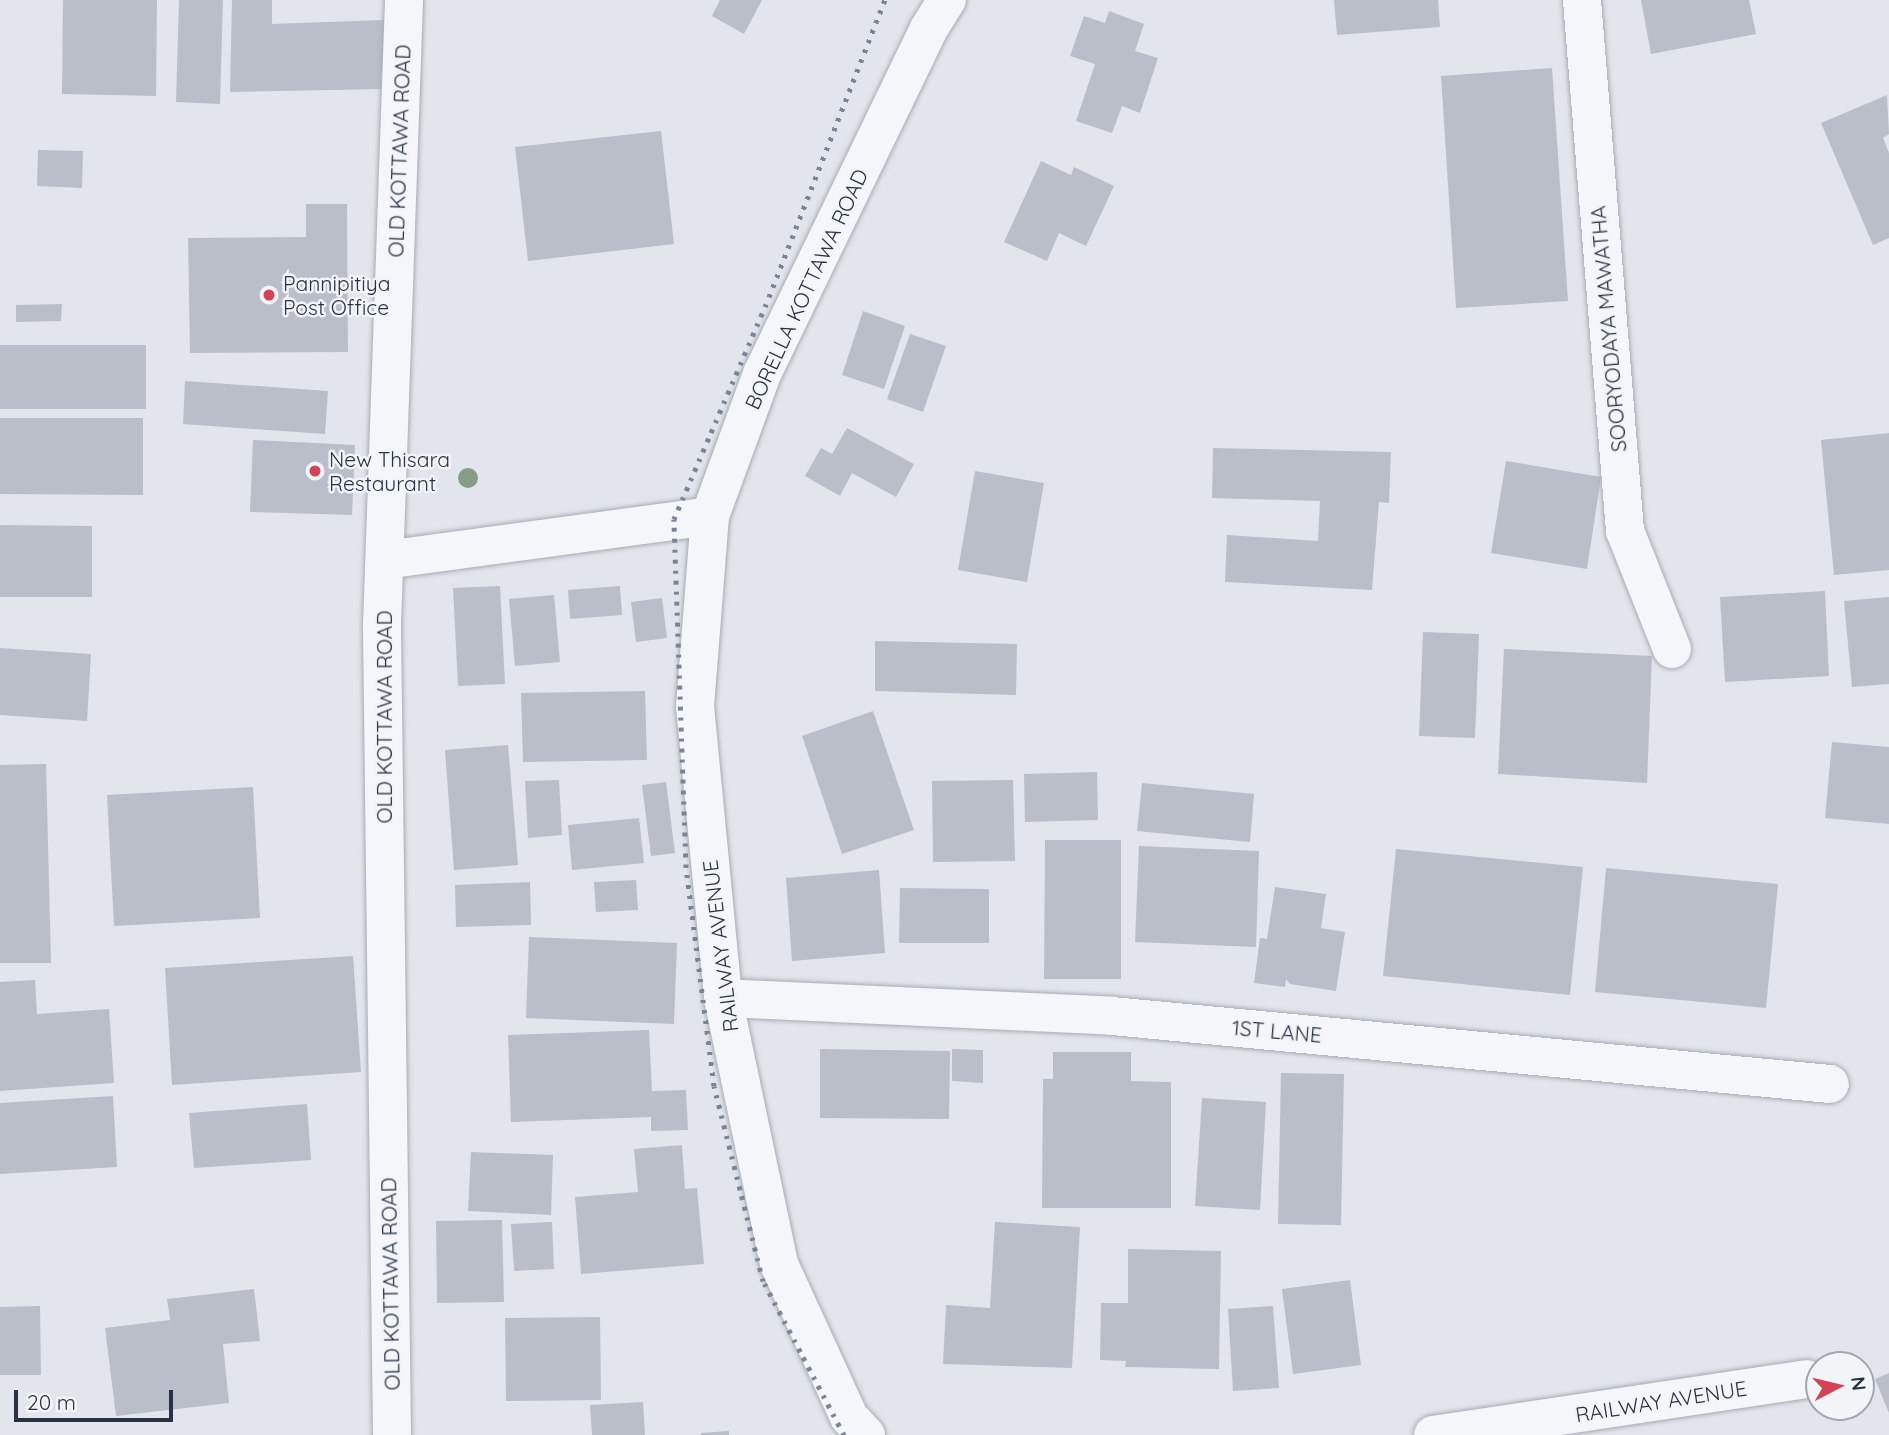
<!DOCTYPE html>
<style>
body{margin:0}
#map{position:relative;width:1889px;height:1435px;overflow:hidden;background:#e2e5eb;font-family:Quicksand,sans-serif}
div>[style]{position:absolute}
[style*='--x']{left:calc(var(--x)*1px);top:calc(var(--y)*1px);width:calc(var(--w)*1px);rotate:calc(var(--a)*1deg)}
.building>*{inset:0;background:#b9bec8}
.roads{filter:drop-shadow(0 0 2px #a7acb5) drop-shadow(0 0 2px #a7acb5)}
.minor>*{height:38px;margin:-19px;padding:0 19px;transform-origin:19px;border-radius:19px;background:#f5f6f9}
.tertiary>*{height:38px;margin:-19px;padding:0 19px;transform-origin:19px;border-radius:19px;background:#f5f6f9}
.rail>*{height:5px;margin-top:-2.5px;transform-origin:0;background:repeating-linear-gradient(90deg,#7a8495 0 3.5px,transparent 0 10.5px)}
.trees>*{width:20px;height:20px;margin:-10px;border-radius:50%;background:#879c87}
.dots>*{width:19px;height:19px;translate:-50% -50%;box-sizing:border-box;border:4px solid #f2f4f8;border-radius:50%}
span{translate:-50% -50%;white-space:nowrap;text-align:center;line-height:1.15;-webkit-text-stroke:5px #f2f4f8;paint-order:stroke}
.street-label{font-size:21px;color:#293243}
.poi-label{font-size:21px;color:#293243}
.left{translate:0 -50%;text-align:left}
.north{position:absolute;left:1805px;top:1351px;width:70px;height:70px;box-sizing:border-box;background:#f2f4f8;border:2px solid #a2a6b0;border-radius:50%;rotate:83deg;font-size:19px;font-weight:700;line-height:28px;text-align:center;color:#293243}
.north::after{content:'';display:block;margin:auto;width:24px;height:32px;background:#d34356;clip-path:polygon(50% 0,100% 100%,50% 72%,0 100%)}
.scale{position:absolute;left:14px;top:1390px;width:159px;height:32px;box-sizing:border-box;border:4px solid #293243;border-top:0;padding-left:9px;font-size:21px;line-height:24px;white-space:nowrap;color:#293243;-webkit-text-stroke:5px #f2f4f8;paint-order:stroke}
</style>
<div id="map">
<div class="building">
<div style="clip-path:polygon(63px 0,157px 0,156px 96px,62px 94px)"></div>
<div style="clip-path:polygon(179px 0,223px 0,220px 104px,176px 102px)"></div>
<div style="clip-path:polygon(232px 0,272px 0,272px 24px,384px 20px,381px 89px,230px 92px)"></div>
<div style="clip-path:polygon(720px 0,762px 0,744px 34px,712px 16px)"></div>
<div style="clip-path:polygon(1334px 0,1438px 0,1440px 27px,1337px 35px)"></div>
<div style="clip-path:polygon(1641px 0,1749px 0,1756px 34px,1651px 54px)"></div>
<div style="clip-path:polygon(1109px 11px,1144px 24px,1135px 51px,1158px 58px,1140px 113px,1122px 106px,1112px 133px,1076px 121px,1095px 64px,1070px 56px,1084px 16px,1105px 23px)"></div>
<div style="clip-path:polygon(1552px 68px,1568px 301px,1456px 308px,1441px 76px)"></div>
<div style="clip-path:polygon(1887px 95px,1889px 134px,1883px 138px,1889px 153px,1889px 238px,1873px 245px,1821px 123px)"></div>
<div style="clip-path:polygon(661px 131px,674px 244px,528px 261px,515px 147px)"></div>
<div style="clip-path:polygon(38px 150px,83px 151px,82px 188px,37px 186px)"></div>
<div style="clip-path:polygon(1041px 161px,1071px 175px,1074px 167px,1114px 186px,1086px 246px,1059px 233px,1047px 261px,1004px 242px)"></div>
<div style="clip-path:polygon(306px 204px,347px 204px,348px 352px,190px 353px,188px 238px,306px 237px)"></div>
<div style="clip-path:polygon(62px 304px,61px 321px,16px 322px,16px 305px)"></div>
<div style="clip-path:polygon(863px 311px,905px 326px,884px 389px,842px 375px)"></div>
<div style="clip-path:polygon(910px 334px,946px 346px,923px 412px,887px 399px)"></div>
<div style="clip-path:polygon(0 345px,146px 345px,146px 409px,0 409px)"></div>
<div style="clip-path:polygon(185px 381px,328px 391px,325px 434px,183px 424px)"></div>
<div style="clip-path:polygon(0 418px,143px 418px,143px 495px,0 494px)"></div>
<div style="clip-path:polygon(847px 428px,914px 464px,896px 497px,852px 473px,840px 496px,805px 476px,821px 448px,832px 454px)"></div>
<div style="clip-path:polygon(1889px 433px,1889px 570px,1834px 575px,1821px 440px)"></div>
<div style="clip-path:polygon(253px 440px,355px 445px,352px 515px,250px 512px)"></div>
<div style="clip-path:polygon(1213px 448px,1391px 452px,1389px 503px,1379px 502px,1372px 590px,1225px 582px,1227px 535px,1318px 541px,1320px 501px,1212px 498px)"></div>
<div style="clip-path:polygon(1506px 461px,1601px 477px,1587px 569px,1491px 553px)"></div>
<div style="clip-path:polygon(975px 471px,1044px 483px,1027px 582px,958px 570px)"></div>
<div style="clip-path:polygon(0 525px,92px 526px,92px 597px,0 597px)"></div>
<div style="clip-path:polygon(500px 586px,505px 684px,458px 686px,453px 588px)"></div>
<div style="clip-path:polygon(620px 586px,622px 615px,570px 619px,568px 590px)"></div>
<div style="clip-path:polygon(1825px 591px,1829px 676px,1725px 682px,1720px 597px)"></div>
<div style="clip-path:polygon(554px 595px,560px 662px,515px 666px,509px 599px)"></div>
<div style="clip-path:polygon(1889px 597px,1889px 684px,1852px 687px,1844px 601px)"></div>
<div style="clip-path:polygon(662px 598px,667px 638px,636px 642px,631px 602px)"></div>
<div style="clip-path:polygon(1423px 632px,1479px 634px,1475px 738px,1419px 736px)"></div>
<div style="clip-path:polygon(875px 641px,1017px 644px,1016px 695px,875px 691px)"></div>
<div style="clip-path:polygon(0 648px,91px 654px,87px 721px,0 715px)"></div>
<div style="clip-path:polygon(1504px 649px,1652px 656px,1647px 783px,1498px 774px)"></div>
<div style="clip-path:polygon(645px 691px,647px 760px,523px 762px,521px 693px)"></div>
<div style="clip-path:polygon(873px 711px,914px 830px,842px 854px,802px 736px)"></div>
<div style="clip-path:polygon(1832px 742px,1889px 747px,1889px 824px,1825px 818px)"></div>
<div style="clip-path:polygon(508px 745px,518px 865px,454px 870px,445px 750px)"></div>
<div style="clip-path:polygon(46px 764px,51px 963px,0 963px,0 765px)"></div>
<div style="clip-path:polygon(1097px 772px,1098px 820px,1025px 822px,1024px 774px)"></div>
<div style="clip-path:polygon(559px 780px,562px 835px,528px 838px,525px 781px)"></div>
<div style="clip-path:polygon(1013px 780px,1015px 861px,933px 862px,932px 781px)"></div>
<div style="clip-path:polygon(666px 782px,675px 853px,651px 856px,642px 785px)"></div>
<div style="clip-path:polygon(1142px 783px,1254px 794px,1250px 842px,1137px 831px)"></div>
<div style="clip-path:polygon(253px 787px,260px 918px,114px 926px,107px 795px)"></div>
<div style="clip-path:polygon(639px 818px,644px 863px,572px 870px,568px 825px)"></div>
<div style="clip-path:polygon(1045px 840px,1121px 840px,1121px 979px,1044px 979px)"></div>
<div style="clip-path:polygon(1139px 846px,1259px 851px,1256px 947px,1135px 942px)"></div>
<div style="clip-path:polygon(1396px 849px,1583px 867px,1570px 995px,1383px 976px)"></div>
<div style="clip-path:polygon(1606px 868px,1778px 884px,1766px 1008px,1595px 992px)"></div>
<div style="clip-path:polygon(879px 870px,885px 953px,792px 961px,786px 878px)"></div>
<div style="clip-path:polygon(636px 880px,638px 910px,596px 912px,594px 882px)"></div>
<div style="clip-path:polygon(530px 882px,531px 925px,456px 927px,455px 885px)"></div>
<div style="clip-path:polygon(1275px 887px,1326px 894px,1321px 928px,1345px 932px,1336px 991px,1290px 984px,1286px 979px,1285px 987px,1254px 983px,1260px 938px,1267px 939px)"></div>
<div style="clip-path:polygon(900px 888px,989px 889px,989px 943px,899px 943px)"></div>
<div style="clip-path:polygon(529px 937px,677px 943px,674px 1024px,526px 1018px)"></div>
<div style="clip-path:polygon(353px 956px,361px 1072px,172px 1085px,165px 968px)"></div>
<div style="clip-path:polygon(35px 980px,37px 1014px,109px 1009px,114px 1083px,0 1091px,0 982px)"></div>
<div style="clip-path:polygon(649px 1030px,652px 1091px,686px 1090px,688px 1130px,651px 1131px,651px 1117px,511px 1122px,508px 1035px)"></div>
<div style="clip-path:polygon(820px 1049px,950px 1051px,949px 1119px,820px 1118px)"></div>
<div style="clip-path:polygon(952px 1049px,983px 1050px,983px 1083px,952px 1081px)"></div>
<div style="clip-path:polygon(1053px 1052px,1131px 1052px,1131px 1081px,1171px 1082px,1171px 1208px,1042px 1208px,1043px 1079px,1053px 1079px)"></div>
<div style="clip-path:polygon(1281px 1073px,1344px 1074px,1341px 1225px,1278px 1224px)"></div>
<div style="clip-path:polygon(113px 1096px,117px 1167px,0 1174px,0 1103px)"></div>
<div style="clip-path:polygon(1202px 1098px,1266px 1102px,1260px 1210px,1195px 1206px)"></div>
<div style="clip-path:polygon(307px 1104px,311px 1160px,194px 1168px,189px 1113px)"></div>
<div style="clip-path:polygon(682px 1145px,685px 1189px,697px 1188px,704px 1264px,581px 1274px,575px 1197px,638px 1192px,634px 1149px)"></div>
<div style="clip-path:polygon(471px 1152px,553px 1155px,551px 1215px,468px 1211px)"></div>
<div style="clip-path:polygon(502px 1220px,504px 1302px,437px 1303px,436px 1221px)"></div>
<div style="clip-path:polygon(552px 1222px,554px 1269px,514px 1271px,511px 1224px)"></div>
<div style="clip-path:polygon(995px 1222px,1080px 1227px,1072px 1368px,943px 1364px,946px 1305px,990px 1308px)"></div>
<div style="clip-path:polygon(1128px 1249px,1221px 1251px,1219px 1369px,1125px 1367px,1126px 1361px,1100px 1360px,1101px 1303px,1128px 1303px)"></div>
<div style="clip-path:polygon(1350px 1280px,1361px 1365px,1293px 1374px,1282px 1289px)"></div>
<div style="clip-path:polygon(254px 1289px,260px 1341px,223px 1344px,229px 1403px,116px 1416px,105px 1328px,170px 1320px,167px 1299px)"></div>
<div style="clip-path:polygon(40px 1306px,41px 1375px,0 1375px,0 1307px)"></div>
<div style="clip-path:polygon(1273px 1306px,1279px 1388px,1233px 1391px,1228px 1309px)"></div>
<div style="clip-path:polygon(600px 1317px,601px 1400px,506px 1401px,505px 1318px)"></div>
<div style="clip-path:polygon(1889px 1373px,1889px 1413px,1875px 1379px)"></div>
<div style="clip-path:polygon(643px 1402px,645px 1435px,592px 1435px,590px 1405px)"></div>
<div style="clip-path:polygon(729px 1431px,729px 1435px,701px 1435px,701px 1433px)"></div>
</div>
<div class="roads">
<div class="minor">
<div style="--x:1582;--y:0;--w:533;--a:85.37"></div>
<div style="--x:1625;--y:531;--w:127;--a:68.3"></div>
<div style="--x:710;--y:516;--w:191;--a:94.5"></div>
<div style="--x:695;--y:706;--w:293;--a:84.5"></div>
<div style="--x:723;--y:998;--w:272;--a:78.1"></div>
<div style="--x:779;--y:1264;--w:168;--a:65.4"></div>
<div style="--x:849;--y:1417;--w:25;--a:47"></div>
<div style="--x:385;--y:560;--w:328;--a:-7.7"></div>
<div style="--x:710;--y:516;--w:151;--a:-69.9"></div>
<div style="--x:762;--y:374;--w:382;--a:-64.2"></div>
<div style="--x:928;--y:30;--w:36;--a:-58"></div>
<div style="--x:723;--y:998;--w:389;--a:2.6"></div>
<div style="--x:1112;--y:1016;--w:721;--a:5.41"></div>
<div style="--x:1433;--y:1435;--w:378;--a:-8.5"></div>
</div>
<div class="tertiary">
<div style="--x:392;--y:1435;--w:810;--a:-90.71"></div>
<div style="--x:382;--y:625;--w:625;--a:-87.98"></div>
</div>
</div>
<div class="rail">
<div style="--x:844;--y:1435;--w:174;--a:-117.7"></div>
<div style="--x:763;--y:1281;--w:201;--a:-104.1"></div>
<div style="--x:714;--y:1086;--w:221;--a:-97.3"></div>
<div style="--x:686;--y:867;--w:348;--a:-92"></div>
<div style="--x:674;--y:519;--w:241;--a:-66.8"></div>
<div style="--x:769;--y:297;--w:319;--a:-68.7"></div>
</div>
<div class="trees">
<div style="left:468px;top:478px"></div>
</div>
<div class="dots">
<div style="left:269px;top:295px;background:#d34356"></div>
<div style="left:315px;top:471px;background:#d34356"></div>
</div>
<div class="street-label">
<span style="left:399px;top:151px;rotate:-88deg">OLD KOTTAWA ROAD</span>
<span style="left:806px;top:289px;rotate:-65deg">BORELLA KOTTAWA ROAD</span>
<span style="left:1608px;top:329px;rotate:-95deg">SOORYODAYA MAWATHA</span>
<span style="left:384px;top:717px;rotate:-90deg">OLD KOTTAWA ROAD</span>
<span style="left:720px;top:946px;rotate:-97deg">RAILWAY AVENUE</span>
<span style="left:1277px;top:1031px;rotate:5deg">1ST LANE</span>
<span style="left:390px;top:1284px;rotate:-91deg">OLD KOTTAWA ROAD</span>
<span style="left:1661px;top:1401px;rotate:-9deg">RAILWAY AVENUE</span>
</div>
<div class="poi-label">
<span class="left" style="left:283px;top:295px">Pannipitiya<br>Post Office</span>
<span class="left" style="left:329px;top:471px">New Thisara<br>Restaurant</span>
</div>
<div class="north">N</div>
<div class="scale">20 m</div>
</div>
